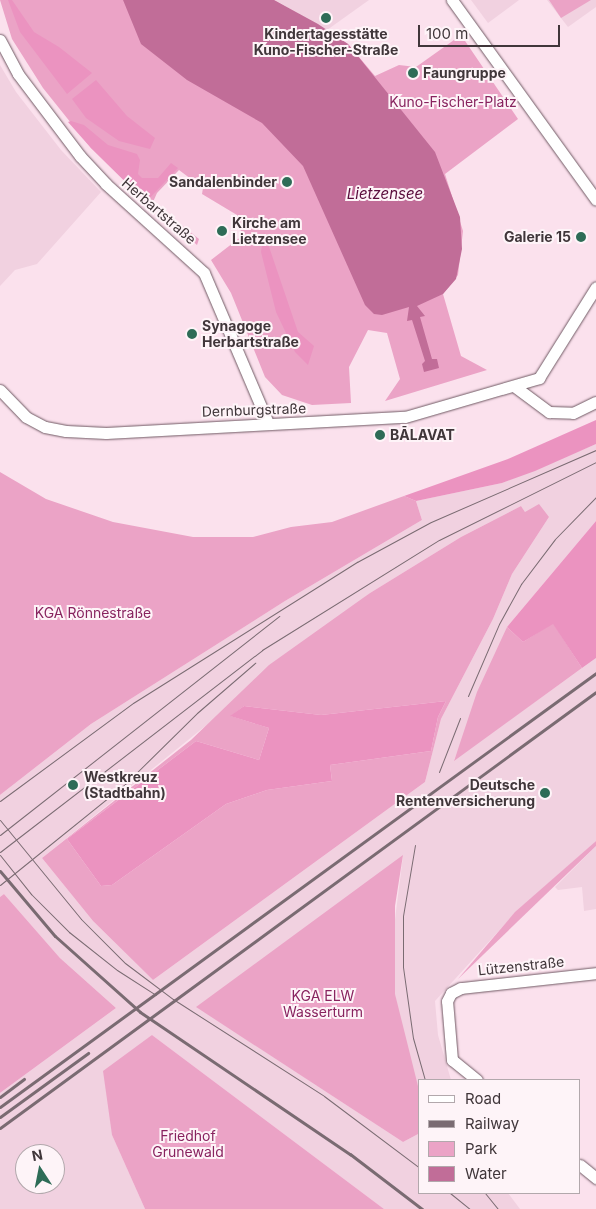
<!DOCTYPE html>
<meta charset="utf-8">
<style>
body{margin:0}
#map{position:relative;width:596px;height:1209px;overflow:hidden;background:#fbe1ed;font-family:Inter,sans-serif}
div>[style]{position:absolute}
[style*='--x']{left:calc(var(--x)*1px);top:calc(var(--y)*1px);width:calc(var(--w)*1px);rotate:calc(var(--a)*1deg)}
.built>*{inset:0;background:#f1d1e0}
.green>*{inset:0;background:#eba3c6}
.forest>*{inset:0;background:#eb93c0}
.water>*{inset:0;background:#c16d98}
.roads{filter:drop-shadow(0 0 1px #705a64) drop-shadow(0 0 1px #705a64)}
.minor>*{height:11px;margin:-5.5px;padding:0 5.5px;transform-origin:5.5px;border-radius:5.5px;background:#fff}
.tram>*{height:1px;margin:-0.5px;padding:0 0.5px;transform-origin:0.5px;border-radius:0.5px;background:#7a6b72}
.rail>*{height:3px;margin:-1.5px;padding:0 1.5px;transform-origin:1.5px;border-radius:1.5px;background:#7a6b72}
.dots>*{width:14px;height:14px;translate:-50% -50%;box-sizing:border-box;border:2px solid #fef4f8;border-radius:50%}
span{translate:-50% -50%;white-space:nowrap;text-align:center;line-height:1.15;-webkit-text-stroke:4px #fef4f8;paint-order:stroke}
.poi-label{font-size:14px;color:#40363a;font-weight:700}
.left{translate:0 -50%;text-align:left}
.right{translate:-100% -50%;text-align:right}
.park-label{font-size:14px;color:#88235f}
.street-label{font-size:14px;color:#40363a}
.water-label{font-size:15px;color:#5b0d3d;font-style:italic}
.legend{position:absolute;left:418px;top:1079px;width:162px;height:115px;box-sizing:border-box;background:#fef4f8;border:1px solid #b2a8ac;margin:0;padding:6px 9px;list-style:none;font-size:15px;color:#40363a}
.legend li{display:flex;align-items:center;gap:10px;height:25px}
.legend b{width:25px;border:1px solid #b2a8ac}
.north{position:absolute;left:15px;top:1144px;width:50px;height:50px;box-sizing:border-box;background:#fef4f8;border:1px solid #b2a8ac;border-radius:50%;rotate:349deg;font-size:14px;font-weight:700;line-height:20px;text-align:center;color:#40363a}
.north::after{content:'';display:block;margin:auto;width:18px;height:22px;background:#2e6c57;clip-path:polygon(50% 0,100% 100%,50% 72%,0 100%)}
.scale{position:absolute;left:418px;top:25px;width:142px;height:22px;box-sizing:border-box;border:2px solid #40363a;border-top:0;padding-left:6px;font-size:15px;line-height:18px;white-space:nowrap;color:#40363a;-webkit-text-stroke:4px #fef4f8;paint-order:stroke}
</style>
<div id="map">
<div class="built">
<div style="clip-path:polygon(274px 0,369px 0,327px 30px)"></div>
<div style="clip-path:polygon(471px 0,519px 0,488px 23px)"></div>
<div style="clip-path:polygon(547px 0,596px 0,596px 7px,568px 27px)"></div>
<div style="clip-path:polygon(0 65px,16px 92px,61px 150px,101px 192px,37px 264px,15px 270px,0 286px)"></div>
<div style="clip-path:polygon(evenodd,596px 444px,596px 521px,507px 627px,454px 760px,596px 658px,596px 841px,516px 912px,435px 1001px,438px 1035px,451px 1080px,420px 1080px,420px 1094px,408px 1052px,395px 995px,393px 935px,403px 856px,197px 1007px,403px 1142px,420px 1133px,420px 1193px,508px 1193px,520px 1209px,384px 1209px,152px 1035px,112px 1135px,145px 1209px,0 1209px,0 1093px,116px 1008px,60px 958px,4px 894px,0 897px,0 795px,91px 724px,285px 601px,422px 520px,416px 501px,502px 483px,596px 444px,521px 506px,525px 512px,549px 517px,512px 574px,493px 619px,441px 719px,425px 782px,153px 980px,93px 921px,42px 858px,370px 593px,461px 537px,521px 506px,596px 444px,25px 1154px,55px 1154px,55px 1184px,25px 1184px,25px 1154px)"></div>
<div style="clip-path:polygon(596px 846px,596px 909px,584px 911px,582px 887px,558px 890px,555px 887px)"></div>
</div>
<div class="green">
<div style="clip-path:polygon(0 0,274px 0,348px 44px,375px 76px,399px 65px,416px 67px,461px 35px,518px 119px,445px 174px,463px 231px,458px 275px,443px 294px,461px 356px,487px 370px,385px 401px,400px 379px,387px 333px,368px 330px,349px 367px,351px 403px,312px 405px,282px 395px,265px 377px,231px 293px,211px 260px,242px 236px,237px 215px,202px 194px,203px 188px,179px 170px,157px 193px,153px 202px,199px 239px,197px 245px,152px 204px,150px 206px,91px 148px,43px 88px,12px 39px)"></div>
<div style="clip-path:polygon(549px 0,591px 0,561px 18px)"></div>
<div style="clip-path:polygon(0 472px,46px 499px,113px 522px,193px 537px,253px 537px,291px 527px,332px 522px,404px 496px,416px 501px,422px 520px,285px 601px,91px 724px,0 795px)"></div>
<div style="clip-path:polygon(evenodd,539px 504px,549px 517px,512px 574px,493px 619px,441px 719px,425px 782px,153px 980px,93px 921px,42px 858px,191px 740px,269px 665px,370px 593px,461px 537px,521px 506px,525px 512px,539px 504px,446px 701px,438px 717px,431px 751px,330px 765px,332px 781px,267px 790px,226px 804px,112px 885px,101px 886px,67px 839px,196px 741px,259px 760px,269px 728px,231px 716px,244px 706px,321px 715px,446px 701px)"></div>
<div style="clip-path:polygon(553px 623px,582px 668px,454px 761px,477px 692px,507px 627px,523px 642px)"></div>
<div style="clip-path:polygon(596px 841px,596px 846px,458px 979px,515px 912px)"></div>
<div style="clip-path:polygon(403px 855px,395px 906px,395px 994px,420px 1094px,420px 1133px,403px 1142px,196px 1007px)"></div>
<div style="clip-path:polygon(4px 894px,60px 958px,116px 1008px,0 1093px,0 897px)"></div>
<div style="clip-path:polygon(152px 1035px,384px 1209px,145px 1209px,112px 1135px,103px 1071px)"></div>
</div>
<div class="forest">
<div style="clip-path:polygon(8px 0,12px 0,34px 32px,59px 47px,92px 73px,67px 94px,20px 32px)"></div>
<div style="clip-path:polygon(96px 80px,127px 116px,155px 138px,150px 149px,119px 141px,86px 118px,72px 99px)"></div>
<div style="clip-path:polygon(71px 121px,84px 125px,108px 145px,137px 154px,140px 160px,138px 174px,142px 178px,158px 178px,171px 163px,178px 168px,146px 202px,91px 148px,68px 122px)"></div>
<div style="clip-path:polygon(264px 232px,298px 332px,314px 346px,308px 365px,295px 352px,276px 312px,261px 252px)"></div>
<div style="clip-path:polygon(596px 420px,596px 444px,535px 471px,502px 483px,416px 501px,404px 496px,508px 459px)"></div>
<div style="clip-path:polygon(596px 521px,596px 658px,582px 668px,553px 624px,523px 642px,507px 627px)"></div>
<div style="clip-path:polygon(446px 701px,438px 717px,431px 751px,330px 765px,332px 781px,267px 790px,226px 804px,112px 885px,101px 886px,67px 839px,196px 741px,259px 760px,269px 728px,230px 716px,244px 706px,321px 715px)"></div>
</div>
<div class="water">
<div style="clip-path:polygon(123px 0,274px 0,318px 24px,348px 44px,357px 55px,435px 152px,460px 217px,462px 249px,456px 279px,443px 294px,417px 306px,425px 316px,420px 317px,432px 359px,437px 359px,439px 368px,424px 372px,422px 364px,425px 361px,412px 320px,407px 321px,409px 307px,382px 315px,374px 314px,365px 305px,303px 166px,262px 123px,187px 80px,141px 44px)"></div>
</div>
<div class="roads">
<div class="minor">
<div style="--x:452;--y:0;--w:246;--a:54.2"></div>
<div style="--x:0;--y:40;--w:38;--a:62"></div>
<div style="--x:18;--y:74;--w:103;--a:52.9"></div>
<div style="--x:80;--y:156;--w:38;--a:47"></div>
<div style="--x:106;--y:184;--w:132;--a:42.2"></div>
<div style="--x:204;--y:273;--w:163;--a:66.9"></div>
<div style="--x:514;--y:386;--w:44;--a:36.6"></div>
<div style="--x:549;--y:412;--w:24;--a:2"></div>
<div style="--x:573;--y:413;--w:25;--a:-26"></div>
<div style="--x:0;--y:390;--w:37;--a:46"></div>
<div style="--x:26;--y:417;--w:21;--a:28"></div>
<div style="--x:45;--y:427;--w:21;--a:11"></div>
<div style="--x:66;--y:431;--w:40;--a:2.9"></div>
<div style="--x:106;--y:433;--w:299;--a:-3.1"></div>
<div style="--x:405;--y:417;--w:140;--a:-16.2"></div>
<div style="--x:539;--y:378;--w:107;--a:-57.9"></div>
<div style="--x:477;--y:1080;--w:32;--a:-141"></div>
<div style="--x:452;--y:1060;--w:59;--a:-94.8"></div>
<div style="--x:447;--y:1001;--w:9;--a:-63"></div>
<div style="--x:451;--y:993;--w:11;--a:-27"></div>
<div style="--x:461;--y:988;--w:136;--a:-6.3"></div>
<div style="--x:580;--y:1165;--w:21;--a:39"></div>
</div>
</div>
<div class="tram">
<div style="--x:468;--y:696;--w:78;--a:-66.7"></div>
<div style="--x:499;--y:624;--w:46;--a:-61.2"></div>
<div style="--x:521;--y:584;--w:56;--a:-52.9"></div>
<div style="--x:555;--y:539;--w:59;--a:-45.7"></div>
<div style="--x:439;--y:772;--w:58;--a:-68.7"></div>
<div style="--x:0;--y:801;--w:165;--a:-36.4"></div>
<div style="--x:133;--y:703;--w:265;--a:-32.2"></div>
<div style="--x:357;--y:562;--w:84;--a:-28.4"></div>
<div style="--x:431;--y:522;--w:180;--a:-23.6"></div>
<div style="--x:0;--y:820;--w:128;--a:50.7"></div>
<div style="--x:81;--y:919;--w:62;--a:45"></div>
<div style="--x:125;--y:963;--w:60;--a:36.9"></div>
<div style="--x:173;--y:999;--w:179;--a:32.7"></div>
<div style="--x:324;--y:1096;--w:120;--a:36.9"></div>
<div style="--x:0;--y:835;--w:355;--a:-38.1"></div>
<div style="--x:415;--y:845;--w:72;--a:99.6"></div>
<div style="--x:403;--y:916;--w:51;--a:90"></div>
<div style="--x:403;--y:967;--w:72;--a:82"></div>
<div style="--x:413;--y:1038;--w:44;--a:74.1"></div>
<div style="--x:0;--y:852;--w:331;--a:-37.6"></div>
<div style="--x:262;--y:650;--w:208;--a:-31.9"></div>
<div style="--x:439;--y:540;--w:175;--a:-26.4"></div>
<div style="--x:0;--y:855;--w:50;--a:51.5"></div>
<div style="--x:31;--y:894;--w:54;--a:45"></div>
<div style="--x:69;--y:932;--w:61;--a:38.4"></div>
<div style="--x:117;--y:970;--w:46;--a:32.7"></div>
<div style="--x:0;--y:885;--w:161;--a:-38.9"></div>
<div style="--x:125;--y:784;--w:101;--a:-44.6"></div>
<div style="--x:197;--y:713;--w:77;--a:-40.8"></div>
<div style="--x:450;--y:1193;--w:26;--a:39"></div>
<div style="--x:485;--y:1193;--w:21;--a:51"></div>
</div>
<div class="rail">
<div style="--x:0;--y:871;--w:85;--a:49.8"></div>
<div style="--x:55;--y:936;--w:114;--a:41.8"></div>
<div style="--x:140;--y:1012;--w:254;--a:34.1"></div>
<div style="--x:350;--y:1154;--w:91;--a:37.4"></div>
<div style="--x:0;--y:1097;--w:30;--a:-37"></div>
<div style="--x:0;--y:1107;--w:737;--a:-36.06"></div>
<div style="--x:0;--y:1117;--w:109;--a:-36"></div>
<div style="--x:0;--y:1128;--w:738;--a:-36.19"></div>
</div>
<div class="dots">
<div style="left:326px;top:18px;background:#2e6c57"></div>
<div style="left:413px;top:73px;background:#2e6c57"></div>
<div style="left:287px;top:182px;background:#2e6c57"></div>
<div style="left:222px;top:231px;background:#2e6c57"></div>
<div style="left:581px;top:237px;background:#2e6c57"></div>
<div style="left:192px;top:334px;background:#2e6c57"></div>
<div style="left:380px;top:435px;background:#2e6c57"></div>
<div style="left:73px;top:785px;background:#2e6c57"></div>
<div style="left:545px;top:793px;background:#2e6c57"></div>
</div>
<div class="poi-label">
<span style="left:326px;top:42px">Kindertagesstätte<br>Kuno-Fischer-Straße</span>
<span class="left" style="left:423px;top:73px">Faungruppe</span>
<span class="right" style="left:277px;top:182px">Sandalenbinder</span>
<span class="left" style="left:232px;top:231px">Kirche am<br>Lietzensee</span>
<span class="right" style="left:571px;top:237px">Galerie 15</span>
<span class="left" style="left:202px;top:334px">Synagoge<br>Herbartstraße</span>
<span class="left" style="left:390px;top:435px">BĀLAVAT</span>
<span class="left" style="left:84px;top:785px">Westkreuz<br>(Stadtbahn)</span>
<span class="right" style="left:535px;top:793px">Deutsche<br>Rentenversicherung</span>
</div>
<div class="park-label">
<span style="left:453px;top:102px">Kuno-Fischer-Platz</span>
<span style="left:93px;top:613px">KGA Rönnestraße</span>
<span style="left:323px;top:1004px">KGA ELW<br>Wasserturm</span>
<span style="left:188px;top:1144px">Friedhof<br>Grunewald</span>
</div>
<div class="street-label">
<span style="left:159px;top:211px;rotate:41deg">Herbartstraße</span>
<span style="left:254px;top:410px;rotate:-2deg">Dernburgstraße</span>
<span style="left:521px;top:966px;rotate:-6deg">Lützenstraße</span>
</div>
<div class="water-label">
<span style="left:385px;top:194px">Lietzensee</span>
</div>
<ul class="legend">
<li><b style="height:6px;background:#fff"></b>Road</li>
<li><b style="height:6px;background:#7a6b72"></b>Railway</li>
<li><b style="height:14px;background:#eba3c6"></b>Park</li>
<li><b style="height:14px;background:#c16d98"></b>Water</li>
</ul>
<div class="north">N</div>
<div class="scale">100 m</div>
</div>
